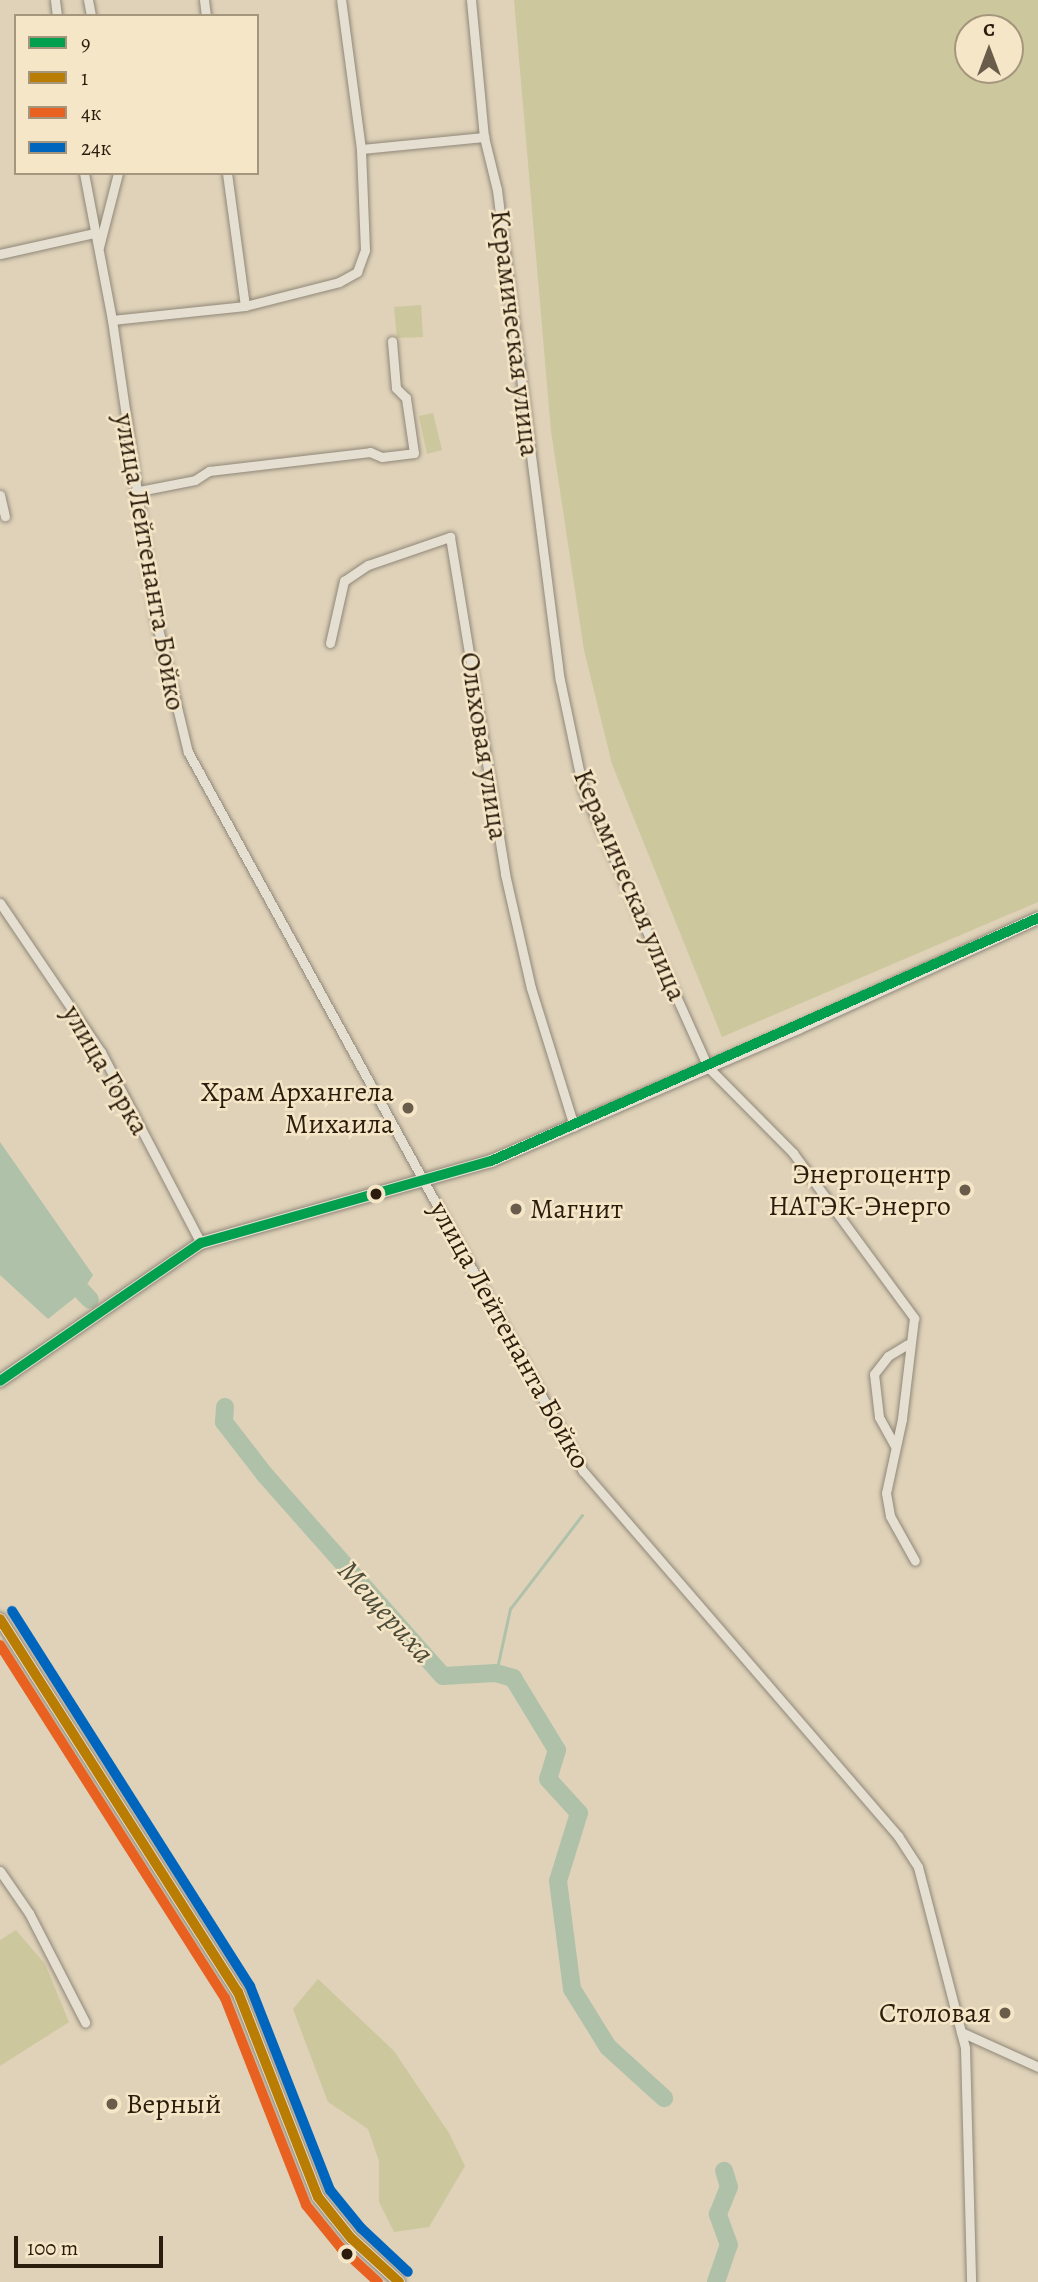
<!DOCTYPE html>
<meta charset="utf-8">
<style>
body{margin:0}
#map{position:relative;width:1038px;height:2282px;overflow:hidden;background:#dfd2b9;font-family:Alegreya,serif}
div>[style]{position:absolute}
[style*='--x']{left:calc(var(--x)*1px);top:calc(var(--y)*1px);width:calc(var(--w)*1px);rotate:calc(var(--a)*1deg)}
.green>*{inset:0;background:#ccc79c}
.water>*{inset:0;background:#afc2a9}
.stream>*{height:2.5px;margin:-1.25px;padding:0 1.25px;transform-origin:1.25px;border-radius:1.25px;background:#afc2a9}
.river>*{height:18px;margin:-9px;padding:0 9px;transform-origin:9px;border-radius:9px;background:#afc2a9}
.roads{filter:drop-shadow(0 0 2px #908778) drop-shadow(0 0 2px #908778)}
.street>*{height:9px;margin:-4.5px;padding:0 4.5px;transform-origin:4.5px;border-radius:4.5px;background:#e5dfd2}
.secondary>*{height:12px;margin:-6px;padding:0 6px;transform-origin:6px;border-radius:6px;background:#e5dfd2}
.bus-1>*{height:10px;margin:-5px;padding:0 5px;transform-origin:5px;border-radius:5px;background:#029f4e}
.bus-2>*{height:10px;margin:-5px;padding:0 5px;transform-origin:5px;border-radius:5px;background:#ba7d04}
.bus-3>*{height:10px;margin:-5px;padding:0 5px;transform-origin:5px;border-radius:5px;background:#e86121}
.bus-4>*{height:10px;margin:-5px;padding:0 5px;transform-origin:5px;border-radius:5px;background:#0065bd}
.dots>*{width:19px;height:19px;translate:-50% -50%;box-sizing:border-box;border:4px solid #f5e6c7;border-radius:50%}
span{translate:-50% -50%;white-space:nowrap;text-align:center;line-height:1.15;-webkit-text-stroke:5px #f5e6c7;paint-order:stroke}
.street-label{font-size:28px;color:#2b1d0e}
.poi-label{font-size:28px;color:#2b1d0e}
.right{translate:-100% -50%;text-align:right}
.left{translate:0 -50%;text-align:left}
.water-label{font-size:30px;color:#4d4c3a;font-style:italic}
.legend{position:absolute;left:14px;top:14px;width:245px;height:161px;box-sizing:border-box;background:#f5e6c7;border:2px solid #a4967d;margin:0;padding:9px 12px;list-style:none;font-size:21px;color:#2b1d0e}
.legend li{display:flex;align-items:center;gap:14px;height:35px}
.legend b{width:35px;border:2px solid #a4967d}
.north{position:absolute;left:954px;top:14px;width:70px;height:70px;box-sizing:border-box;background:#f5e6c7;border:2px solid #a4967d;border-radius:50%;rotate:0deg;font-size:19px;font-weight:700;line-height:28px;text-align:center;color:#2b1d0e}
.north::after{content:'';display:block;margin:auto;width:24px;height:32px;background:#6a5c4a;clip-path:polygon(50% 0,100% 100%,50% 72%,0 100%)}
.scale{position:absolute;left:14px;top:2236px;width:149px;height:32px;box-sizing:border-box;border:4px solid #2b1d0e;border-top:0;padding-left:9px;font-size:21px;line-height:24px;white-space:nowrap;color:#2b1d0e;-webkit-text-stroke:5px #f5e6c7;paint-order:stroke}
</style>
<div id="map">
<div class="green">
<div style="clip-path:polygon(evenodd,514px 0,1038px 0,1038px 902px,722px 1037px,612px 764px,584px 650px,551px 431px,514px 0,1010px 28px,1010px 70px,968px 70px,968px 28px,1010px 28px)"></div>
<div style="clip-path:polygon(421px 305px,423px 337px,397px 338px,394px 307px)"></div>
<div style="clip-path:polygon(433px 413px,442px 450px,427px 454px,419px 416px)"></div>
<div style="clip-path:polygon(16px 1930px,45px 1964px,69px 2022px,0 2066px,0 1940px)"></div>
<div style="clip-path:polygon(318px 1979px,394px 2051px,449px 2133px,465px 2166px,429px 2227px,394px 2232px,379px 2202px,379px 2161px,368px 2129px,328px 2102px,293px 2009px)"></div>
</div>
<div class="water">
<div style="clip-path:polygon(0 1142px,93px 1275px,82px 1292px,48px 1319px,0 1275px)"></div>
</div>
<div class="stream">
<div style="--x:496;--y:1673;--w:66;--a:-77.7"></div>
<div style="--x:510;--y:1609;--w:118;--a:-52.5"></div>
</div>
<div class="river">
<div style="--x:66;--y:1274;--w:35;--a:47"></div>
<div style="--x:225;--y:1407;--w:15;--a:94"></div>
<div style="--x:224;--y:1422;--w:67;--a:52.3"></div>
<div style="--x:265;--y:1475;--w:268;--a:48.5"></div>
<div style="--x:443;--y:1676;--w:53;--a:-3.2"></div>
<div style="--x:496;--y:1673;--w:18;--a:16"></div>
<div style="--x:513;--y:1678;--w:84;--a:58.6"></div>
<div style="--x:557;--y:1750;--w:30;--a:107"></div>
<div style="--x:548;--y:1779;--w:46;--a:47.6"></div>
<div style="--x:579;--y:1813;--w:71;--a:107.2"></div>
<div style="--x:558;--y:1881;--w:109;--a:82.6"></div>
<div style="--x:572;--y:1989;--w:68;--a:58.2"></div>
<div style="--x:608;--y:2047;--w:76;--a:42.3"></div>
<div style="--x:716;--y:2282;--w:39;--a:-71"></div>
<div style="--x:729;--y:2245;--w:33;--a:-110"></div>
<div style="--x:718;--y:2214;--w:29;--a:-68"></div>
<div style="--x:729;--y:2187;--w:17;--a:-107"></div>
</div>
<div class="roads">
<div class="street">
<div style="--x:55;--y:0;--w:16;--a:83"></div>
<div style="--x:88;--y:0;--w:16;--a:79"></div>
<div style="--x:204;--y:0;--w:16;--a:83"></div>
<div style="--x:471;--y:0;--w:138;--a:84.6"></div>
<div style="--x:484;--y:137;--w:55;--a:76.2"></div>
<div style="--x:497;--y:190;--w:494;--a:82.7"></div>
<div style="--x:560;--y:680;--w:111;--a:78.1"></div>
<div style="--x:583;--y:789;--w:305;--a:65.8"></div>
<div style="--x:708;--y:1067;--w:121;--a:45.3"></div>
<div style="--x:793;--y:1153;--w:205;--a:53.7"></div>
<div style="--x:914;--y:1318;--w:102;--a:96.8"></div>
<div style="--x:902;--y:1419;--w:76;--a:102.2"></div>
<div style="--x:886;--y:1493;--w:23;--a:80"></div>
<div style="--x:890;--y:1516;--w:51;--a:60.9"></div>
<div style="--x:361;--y:149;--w:124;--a:-5.6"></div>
<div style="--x:84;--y:173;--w:150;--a:79.2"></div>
<div style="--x:112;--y:320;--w:299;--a:81.7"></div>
<div style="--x:155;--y:616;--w:140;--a:76.4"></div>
<div style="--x:188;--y:752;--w:820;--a:61.22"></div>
<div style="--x:583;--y:1471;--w:482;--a:49.2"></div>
<div style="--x:898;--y:1836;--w:37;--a:57"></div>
<div style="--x:918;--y:1867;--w:187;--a:75.4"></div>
<div style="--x:965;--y:2048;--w:234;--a:88.5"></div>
<div style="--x:227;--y:173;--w:134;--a:82.3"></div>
<div style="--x:99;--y:247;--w:76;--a:-75.6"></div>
<div style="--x:0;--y:254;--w:96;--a:-12.6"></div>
<div style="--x:112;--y:320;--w:134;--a:-6"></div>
<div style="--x:245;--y:306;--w:97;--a:-14.3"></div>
<div style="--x:339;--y:282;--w:21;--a:-29"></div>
<div style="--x:357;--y:272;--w:23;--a:-70"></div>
<div style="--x:365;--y:250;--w:101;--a:-92.3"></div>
<div style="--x:361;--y:149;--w:150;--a:-97.6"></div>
<div style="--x:134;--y:492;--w:62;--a:-11.1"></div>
<div style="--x:195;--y:480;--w:17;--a:-33"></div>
<div style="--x:209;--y:471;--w:162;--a:-6.7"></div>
<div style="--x:370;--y:452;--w:13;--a:23"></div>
<div style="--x:382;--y:457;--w:32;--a:-7"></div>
<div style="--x:414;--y:453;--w:56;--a:-98.3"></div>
<div style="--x:406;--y:398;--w:14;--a:-135"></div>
<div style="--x:396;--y:388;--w:47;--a:-94.9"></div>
<div style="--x:0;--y:495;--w:22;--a:77"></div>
<div style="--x:330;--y:643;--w:64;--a:-77.3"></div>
<div style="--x:344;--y:581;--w:29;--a:-34"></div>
<div style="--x:368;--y:565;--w:87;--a:-18.9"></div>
<div style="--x:450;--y:537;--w:341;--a:80.7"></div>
<div style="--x:505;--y:874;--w:117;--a:77.2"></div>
<div style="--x:531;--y:988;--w:145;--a:72.7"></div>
<div style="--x:0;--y:903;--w:180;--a:55.9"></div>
<div style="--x:101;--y:1052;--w:216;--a:62.4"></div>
<div style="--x:895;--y:1446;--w:33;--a:-119"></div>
<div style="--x:879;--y:1417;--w:43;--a:-96.6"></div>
<div style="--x:874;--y:1374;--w:23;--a:-52"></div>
<div style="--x:888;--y:1356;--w:23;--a:-31"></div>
<div style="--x:0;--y:1871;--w:51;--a:55.4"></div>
<div style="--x:29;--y:1913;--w:123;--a:62.8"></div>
<div style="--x:961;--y:2032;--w:85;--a:24.4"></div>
</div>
<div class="secondary">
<div style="--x:0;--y:1381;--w:244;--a:-34.5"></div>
<div style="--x:201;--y:1243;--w:301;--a:-15.8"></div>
<div style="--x:491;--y:1161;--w:335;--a:-23.4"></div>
<div style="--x:798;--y:1028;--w:264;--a:-24.6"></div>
<div style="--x:0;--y:1619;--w:442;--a:57.5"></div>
<div style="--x:238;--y:1992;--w:220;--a:68.7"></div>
<div style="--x:318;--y:2197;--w:53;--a:51.2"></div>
<div style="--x:351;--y:2238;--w:65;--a:42.5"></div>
</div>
</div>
<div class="bus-1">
<div style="--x:0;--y:1381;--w:244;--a:-34.5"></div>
<div style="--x:201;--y:1243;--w:301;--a:-15.8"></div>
<div style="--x:491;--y:1161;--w:599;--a:-23.95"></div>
</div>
<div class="bus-2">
<div style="--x:0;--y:1619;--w:442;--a:57.5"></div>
<div style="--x:238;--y:1992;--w:220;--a:68.7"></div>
<div style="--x:318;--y:2197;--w:53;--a:51.2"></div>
<div style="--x:351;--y:2238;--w:65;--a:42.5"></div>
</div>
<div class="bus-3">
<div style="--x:0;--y:1645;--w:419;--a:57.5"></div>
<div style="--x:225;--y:1998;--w:222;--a:68.6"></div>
<div style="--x:306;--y:2205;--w:55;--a:50.9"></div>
<div style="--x:341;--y:2248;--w:50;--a:42.6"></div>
</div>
<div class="bus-4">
<div style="--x:12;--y:1611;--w:444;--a:57.6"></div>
<div style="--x:250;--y:1986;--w:219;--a:68.6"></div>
<div style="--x:330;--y:2190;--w:49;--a:50.8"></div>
<div style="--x:361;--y:2228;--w:64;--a:43.1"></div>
</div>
<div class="dots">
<div style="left:408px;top:1108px;background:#6a5c4a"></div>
<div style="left:965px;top:1190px;background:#6a5c4a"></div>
<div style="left:376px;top:1194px;background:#2b1d0e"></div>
<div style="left:516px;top:1209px;background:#6a5c4a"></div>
<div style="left:1005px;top:2013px;background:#6a5c4a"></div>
<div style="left:112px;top:2104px;background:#6a5c4a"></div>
<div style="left:347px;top:2254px;background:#2b1d0e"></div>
</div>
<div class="street-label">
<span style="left:515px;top:333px;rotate:83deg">Керамическая улица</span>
<span style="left:150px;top:562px;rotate:80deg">улица Лейтенанта Бойко</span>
<span style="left:484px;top:746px;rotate:81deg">Ольховая улица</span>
<span style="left:630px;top:885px;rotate:67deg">Керамическая улица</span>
<span style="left:106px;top:1070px;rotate:60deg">улица Горка</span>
<span style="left:510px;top:1335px;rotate:61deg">улица Лейтенанта Бойко</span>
</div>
<div class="poi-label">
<span class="right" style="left:394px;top:1108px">Храм Архангела<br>Михаила</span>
<span class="right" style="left:951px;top:1190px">Энергоцентр<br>НАТЭК-Энерго</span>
<span class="left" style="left:530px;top:1209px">Магнит</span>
<span class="right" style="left:991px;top:2013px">Столовая</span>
<span class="left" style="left:126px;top:2104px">Верный</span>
</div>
<div class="water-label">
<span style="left:386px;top:1612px;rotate:48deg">Мещериха</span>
</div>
<ul class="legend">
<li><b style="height:9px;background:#029f4e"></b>9</li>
<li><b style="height:9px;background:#ba7d04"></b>1</li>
<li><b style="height:9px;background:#e86121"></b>4к</li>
<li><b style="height:9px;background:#0065bd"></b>24к</li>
</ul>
<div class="north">С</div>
<div class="scale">100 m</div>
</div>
